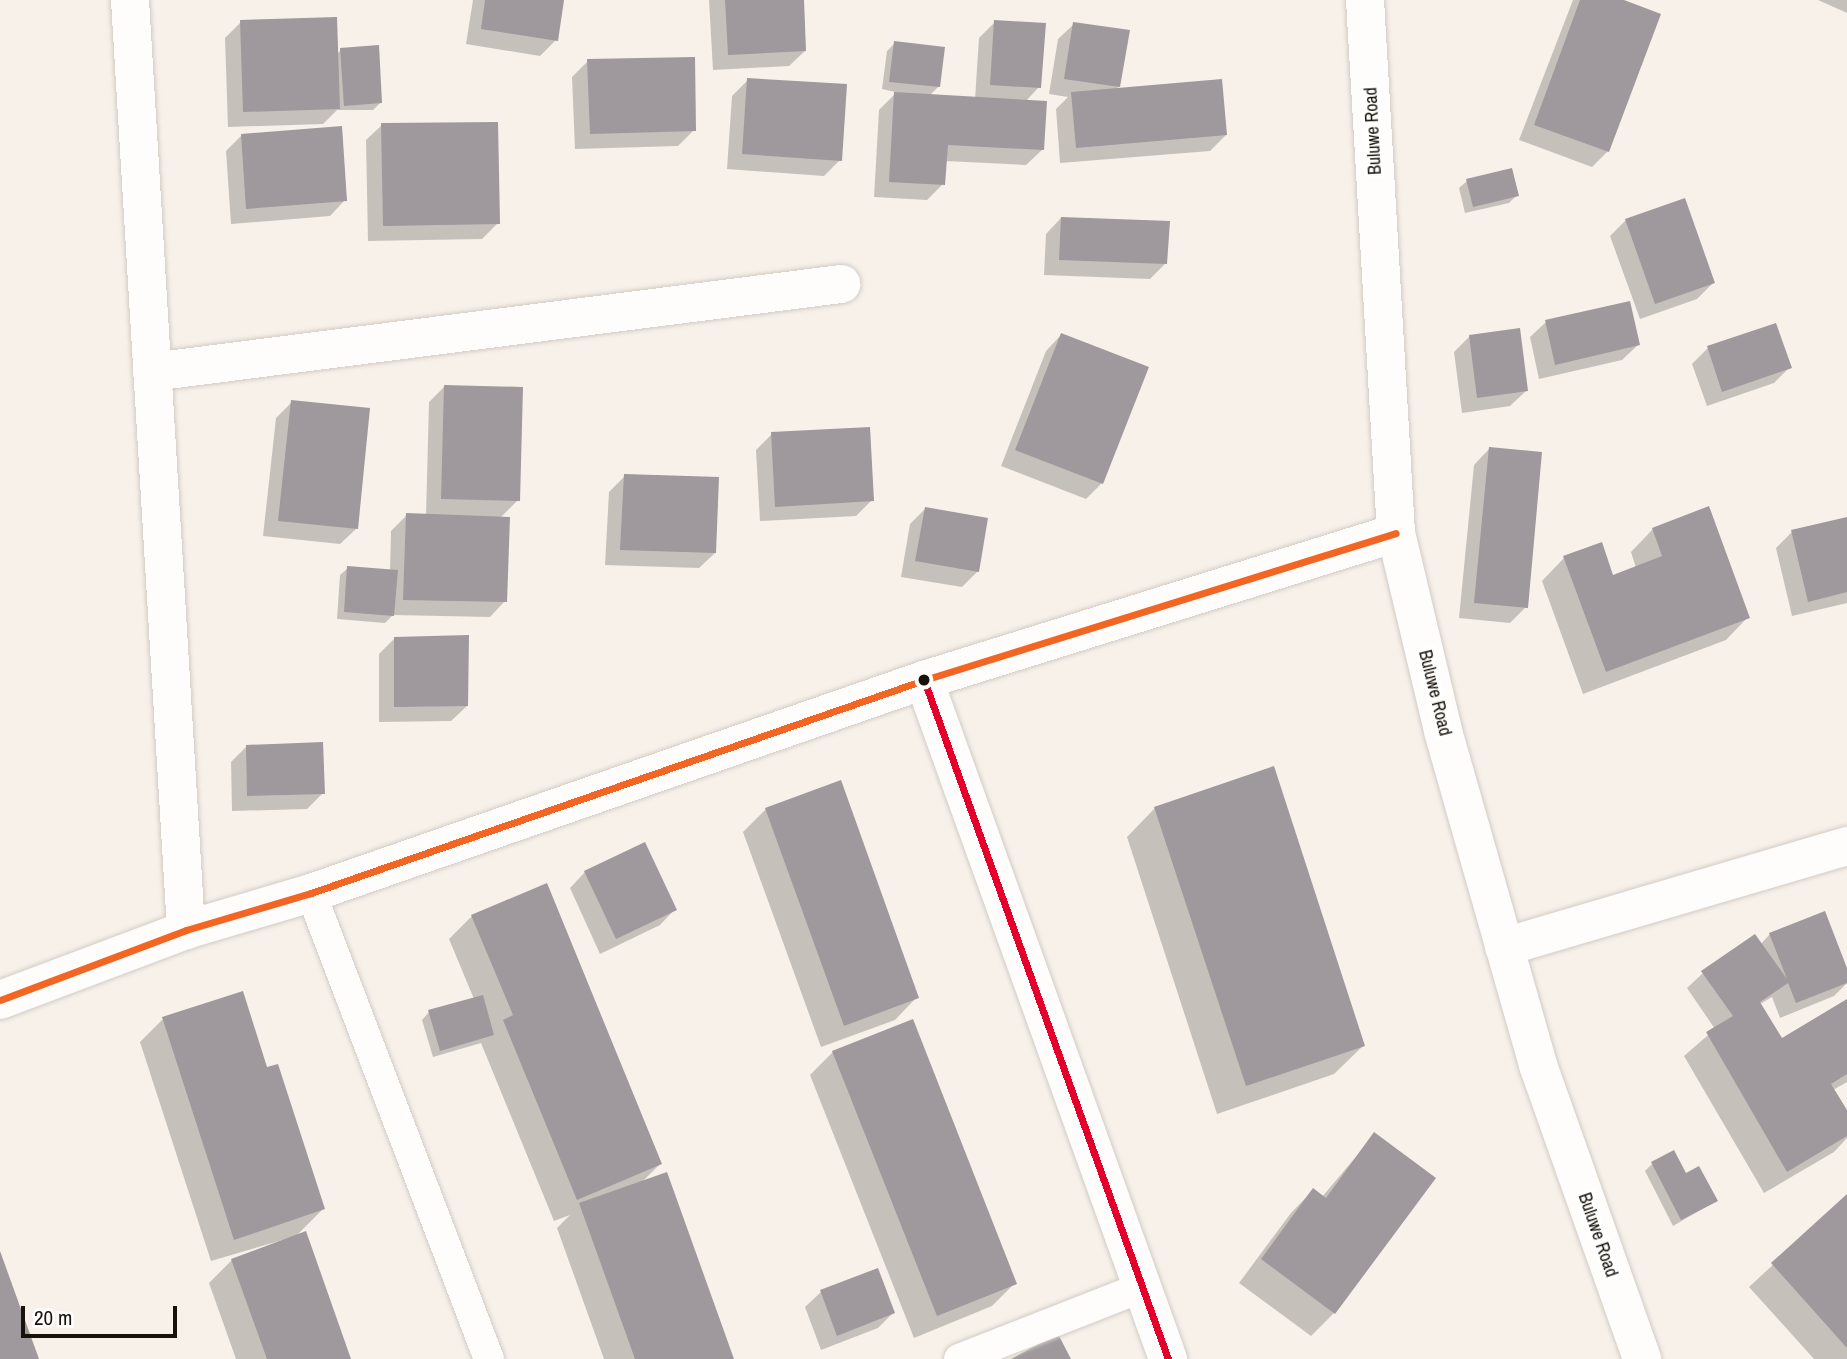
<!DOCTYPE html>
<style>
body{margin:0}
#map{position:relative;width:1847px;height:1359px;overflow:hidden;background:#f8f1ea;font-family:"Archivo Narrow",sans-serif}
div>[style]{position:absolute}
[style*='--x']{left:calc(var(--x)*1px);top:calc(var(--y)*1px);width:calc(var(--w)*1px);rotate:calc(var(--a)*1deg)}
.shadow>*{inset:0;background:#0003}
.building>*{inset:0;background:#9f989c}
.roads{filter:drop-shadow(0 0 2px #d2cbc4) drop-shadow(0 0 2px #d2cbc4)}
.service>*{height:30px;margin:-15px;padding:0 15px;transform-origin:15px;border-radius:15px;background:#fefdfc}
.minor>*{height:38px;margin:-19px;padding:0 19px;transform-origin:19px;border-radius:19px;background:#fefdfc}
.tertiary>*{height:38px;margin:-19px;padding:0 19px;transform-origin:19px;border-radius:19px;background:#fefdfc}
.bus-1>*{height:7px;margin:-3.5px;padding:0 3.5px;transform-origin:3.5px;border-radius:3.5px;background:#e4002b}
.bus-2>*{height:7px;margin:-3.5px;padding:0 3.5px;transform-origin:3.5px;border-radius:3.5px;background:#f26522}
.dots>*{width:19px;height:19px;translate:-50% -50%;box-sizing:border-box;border:4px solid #fff;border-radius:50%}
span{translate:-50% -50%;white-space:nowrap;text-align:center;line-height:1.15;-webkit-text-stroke:7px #fff;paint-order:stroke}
.street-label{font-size:18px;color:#18120a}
.scale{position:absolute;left:21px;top:1306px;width:156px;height:32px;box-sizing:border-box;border:4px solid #18120a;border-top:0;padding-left:9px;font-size:21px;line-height:24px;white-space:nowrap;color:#18120a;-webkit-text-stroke:5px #fff;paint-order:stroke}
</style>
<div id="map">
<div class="shadow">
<div style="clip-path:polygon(473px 0,562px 0,556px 40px,540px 56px,466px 44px)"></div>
<div style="clip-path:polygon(709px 0,802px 0,805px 51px,789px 66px,713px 70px)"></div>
<div style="clip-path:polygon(1573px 0,1619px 0,1608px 151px,1592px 167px,1519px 140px)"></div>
<div style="clip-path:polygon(1818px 0,1847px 0,1847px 13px)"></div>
<div style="clip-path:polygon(241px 22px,337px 54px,341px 50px,380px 103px,373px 110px,337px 110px,323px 124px,228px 127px,225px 38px)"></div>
<div style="clip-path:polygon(995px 22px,1039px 87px,1026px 101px,1042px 150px,1026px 165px,945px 161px,943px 184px,927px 200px,874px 197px,879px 110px,895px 94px,908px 95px,882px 89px,887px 51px,895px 43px,939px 86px,929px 96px,975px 99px,979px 38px)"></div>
<div style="clip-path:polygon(1074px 24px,1119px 86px,1116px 90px,1226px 135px,1210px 151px,1060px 163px,1056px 109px,1068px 97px,1049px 94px,1058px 39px)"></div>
<div style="clip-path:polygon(588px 61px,694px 130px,678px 146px,575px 149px,572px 77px)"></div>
<div style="clip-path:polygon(748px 80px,840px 160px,824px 176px,727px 169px,732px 96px)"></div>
<div style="clip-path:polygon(382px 125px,498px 223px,482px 239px,368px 241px,366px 140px)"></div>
<div style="clip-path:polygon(241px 136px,345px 200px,330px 216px,231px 224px,226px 151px)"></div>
<div style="clip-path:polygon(1467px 181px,1517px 195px,1509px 203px,1465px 213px,1459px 188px)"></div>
<div style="clip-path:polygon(1061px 218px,1166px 263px,1150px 279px,1044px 275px,1046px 234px)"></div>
<div style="clip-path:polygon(1626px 220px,1713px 283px,1697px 299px,1640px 319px,1610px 236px)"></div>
<div style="clip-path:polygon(1546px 322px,1638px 345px,1622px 360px,1539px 379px,1530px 337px)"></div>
<div style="clip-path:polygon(1061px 335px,1147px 368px,1101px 484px,1086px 499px,1001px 466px,1046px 351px)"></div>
<div style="clip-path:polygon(1470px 336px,1526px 391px,1510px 406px,1462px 413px,1454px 352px)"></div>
<div style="clip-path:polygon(1708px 348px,1790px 367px,1774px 383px,1707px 406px,1692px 364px)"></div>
<div style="clip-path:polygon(444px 387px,518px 500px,500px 518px,505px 601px,490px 617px,393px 615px,385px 623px,337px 619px,340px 575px,348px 568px,390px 571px,391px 531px,407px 515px,426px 516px,429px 402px)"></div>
<div style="clip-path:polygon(292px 402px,356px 529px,340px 544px,263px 536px,276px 418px)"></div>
<div style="clip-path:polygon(772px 434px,872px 500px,856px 516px,760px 521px,756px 450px)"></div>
<div style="clip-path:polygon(1489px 449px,1526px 607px,1510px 623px,1459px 618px,1474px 465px)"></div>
<div style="clip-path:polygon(625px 476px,715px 553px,699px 568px,605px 565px,609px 492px)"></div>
<div style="clip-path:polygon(926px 508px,978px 571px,962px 587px,901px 577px,910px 524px)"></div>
<div style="clip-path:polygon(1847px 518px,1847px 603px,1792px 616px,1776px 548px,1792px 532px)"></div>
<div style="clip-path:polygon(1653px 529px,1748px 617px,1726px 640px,1583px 694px,1542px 581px,1564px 558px,1612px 577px,1636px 568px,1631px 552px)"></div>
<div style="clip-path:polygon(395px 638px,467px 706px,451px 721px,379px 722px,379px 654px)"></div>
<div style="clip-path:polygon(247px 746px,323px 793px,307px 809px,232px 811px,231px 762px)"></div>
<div style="clip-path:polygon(1155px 808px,1363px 1046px,1334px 1074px,1217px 1114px,1127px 837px)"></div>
<div style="clip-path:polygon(766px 809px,917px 997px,895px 1020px,821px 1047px,743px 832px)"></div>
<div style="clip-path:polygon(585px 872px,675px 909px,660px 925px,600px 954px,570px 888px)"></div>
<div style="clip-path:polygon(472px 916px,660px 1164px,641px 1183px,732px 1359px,604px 1359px,557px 1228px,570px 1215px,554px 1221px,481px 1043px,433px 1057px,422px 1020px,429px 1012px,474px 999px,449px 939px)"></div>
<div style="clip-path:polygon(1770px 934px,1847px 973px,1847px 983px,1834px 996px,1780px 1018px,1772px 997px,1760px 1004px,1781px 1041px,1847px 1001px,1847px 1082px,1833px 1090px,1847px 1113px,1847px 1138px,1834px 1152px,1764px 1193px,1684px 1056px,1715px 1029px,1687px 988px,1703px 973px,1760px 945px)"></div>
<div style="clip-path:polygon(163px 1019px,266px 1070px,323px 1209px,296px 1236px,211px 1261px,140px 1042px)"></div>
<div style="clip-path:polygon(833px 1052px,1015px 1283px,992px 1306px,914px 1338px,810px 1075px)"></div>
<div style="clip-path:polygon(1375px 1134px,1334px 1313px,1311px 1336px,1239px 1283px,1291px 1213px,1313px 1190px,1322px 1197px)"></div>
<div style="clip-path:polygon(1652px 1164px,1716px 1201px,1673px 1226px,1645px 1171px)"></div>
<div style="clip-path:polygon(1847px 1196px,1847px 1359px,1814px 1359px,1749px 1287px)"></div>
<div style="clip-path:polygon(232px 1260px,349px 1359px,236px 1359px,209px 1283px)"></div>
<div style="clip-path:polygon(821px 1292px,893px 1313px,878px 1328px,821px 1350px,805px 1307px)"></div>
</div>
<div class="building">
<div style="clip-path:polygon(485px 0,564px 0,558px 41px,481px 29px)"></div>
<div style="clip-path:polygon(725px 0,804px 0,806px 51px,728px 55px)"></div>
<div style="clip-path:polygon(1580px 0,1624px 0,1661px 14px,1609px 152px,1534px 125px)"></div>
<div style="clip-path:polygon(337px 17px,340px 109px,243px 112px,240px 20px)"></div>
<div style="clip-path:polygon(994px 20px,1046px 23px,1041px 88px,990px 85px)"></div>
<div style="clip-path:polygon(1073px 22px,1130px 30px,1120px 87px,1064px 79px)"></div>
<div style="clip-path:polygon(894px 41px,945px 47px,940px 87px,889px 82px)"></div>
<div style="clip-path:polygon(379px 45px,382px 103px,344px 106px,340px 48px)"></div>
<div style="clip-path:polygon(695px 57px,696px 131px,590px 134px,587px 59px)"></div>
<div style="clip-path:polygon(747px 78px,847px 84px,842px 161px,742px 154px)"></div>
<div style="clip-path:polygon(1222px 79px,1227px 135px,1076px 148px,1071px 92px)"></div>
<div style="clip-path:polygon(894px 92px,1047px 101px,1044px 150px,948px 145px,945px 185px,889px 182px)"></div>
<div style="clip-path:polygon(498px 122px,500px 224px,383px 226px,381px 123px)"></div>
<div style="clip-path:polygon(342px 126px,347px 201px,246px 209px,241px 134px)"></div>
<div style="clip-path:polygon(1512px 168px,1519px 196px,1473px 207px,1466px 179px)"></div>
<div style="clip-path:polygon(1685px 198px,1715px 283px,1655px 304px,1625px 219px)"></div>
<div style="clip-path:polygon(1061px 217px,1170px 221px,1167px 264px,1059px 260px)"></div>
<div style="clip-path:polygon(1630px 301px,1640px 345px,1555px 365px,1545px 320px)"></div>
<div style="clip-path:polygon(1776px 323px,1792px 368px,1722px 392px,1707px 346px)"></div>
<div style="clip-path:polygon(1520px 328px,1528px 391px,1477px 398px,1469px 335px)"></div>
<div style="clip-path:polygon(1061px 333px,1149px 367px,1103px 484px,1015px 450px)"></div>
<div style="clip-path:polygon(444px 385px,523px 387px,520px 501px,441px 499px)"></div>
<div style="clip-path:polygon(291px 400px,370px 408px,358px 529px,278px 521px)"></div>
<div style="clip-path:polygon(870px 427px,874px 501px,775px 507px,771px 432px)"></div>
<div style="clip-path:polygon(1489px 447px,1542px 452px,1528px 608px,1474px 603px)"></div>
<div style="clip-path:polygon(624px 474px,719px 477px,716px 553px,620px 550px)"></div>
<div style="clip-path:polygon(1709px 506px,1750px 618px,1606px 672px,1563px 556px,1602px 542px,1613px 575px,1662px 556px,1652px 528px)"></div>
<div style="clip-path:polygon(925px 507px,988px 518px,979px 572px,915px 561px)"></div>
<div style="clip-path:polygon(406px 513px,510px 517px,507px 602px,403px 600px)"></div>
<div style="clip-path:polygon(1847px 517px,1847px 592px,1808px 602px,1791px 530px)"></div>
<div style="clip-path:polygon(347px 566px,398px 570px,394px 616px,344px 612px)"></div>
<div style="clip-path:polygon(469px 635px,468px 706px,394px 707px,394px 637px)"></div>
<div style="clip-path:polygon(323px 742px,325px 794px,247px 796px,246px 745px)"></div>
<div style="clip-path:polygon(1274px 766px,1365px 1046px,1246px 1086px,1154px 807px)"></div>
<div style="clip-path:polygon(841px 780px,919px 998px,844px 1026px,765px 808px)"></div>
<div style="clip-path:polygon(645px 842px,677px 910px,616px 939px,584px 871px)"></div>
<div style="clip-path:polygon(547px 883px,662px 1164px,577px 1200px,503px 1020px,513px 1015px,471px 915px)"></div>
<div style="clip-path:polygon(1825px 911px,1847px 968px,1847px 983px,1796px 1003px,1788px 983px,1760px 1002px,1782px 1038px,1847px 999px,1847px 1074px,1831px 1084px,1847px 1110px,1847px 1136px,1787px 1172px,1706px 1032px,1733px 1016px,1701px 971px,1755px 934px,1787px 979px,1769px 933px)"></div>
<div style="clip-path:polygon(243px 991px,267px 1067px,278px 1064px,325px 1209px,234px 1240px,162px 1017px)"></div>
<div style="clip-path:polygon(483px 995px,494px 1035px,440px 1051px,428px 1010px)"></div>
<div style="clip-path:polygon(913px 1019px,1017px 1284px,937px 1316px,832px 1051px)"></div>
<div style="clip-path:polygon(1374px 1132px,1436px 1178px,1335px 1314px,1261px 1259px,1313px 1188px,1326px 1198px)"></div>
<div style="clip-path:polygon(1674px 1150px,1686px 1173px,1699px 1166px,1718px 1201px,1681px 1220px,1651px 1162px)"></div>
<div style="clip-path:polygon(667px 1172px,734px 1359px,635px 1359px,579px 1203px)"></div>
<div style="clip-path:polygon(1847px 1194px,1847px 1348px,1771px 1263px)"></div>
<div style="clip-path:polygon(306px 1231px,351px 1359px,267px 1359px,231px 1259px)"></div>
<div style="clip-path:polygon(0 1251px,39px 1359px,0 1359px)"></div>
<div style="clip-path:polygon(878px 1268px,895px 1313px,837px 1336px,820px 1290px)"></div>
<div style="clip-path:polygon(1058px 1334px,1071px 1359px,1011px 1359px)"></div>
</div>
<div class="roads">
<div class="service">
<div style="--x:311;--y:893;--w:499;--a:69.1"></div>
<div style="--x:959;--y:1359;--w:198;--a:-21.4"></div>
</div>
<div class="minor">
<div style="--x:130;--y:0;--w:932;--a:86.55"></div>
<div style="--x:152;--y:372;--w:695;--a:-7.28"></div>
<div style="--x:924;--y:680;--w:722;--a:70.23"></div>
<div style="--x:1504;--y:947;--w:358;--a:-16.4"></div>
<div style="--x:0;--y:1000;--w:199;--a:-20.6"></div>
<div style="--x:186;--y:930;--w:130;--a:-16.5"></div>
<div style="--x:311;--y:893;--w:649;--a:-19.16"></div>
<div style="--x:924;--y:680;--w:494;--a:-17.3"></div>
</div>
<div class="tertiary">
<div style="--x:1365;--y:0;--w:534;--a:86.67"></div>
<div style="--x:1396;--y:533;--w:204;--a:76.6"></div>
<div style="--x:1443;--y:731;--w:347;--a:74.1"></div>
<div style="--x:1538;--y:1065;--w:312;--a:70.5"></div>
</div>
</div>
<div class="bus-1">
<div style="--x:924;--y:680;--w:722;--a:70.23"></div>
</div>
<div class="bus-2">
<div style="--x:0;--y:1000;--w:199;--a:-20.6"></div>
<div style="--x:186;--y:930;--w:130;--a:-16.5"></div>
<div style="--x:311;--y:893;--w:649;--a:-19.16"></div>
<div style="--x:924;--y:680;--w:494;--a:-17.3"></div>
</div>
<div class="dots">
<div style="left:924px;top:680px;background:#18120a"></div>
</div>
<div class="street-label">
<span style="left:1373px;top:131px;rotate:-93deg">Buluwe Road</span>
<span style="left:1435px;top:693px;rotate:76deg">Buluwe Road</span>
<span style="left:1598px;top:1235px;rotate:71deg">Buluwe Road</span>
</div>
<div class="scale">20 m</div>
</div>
